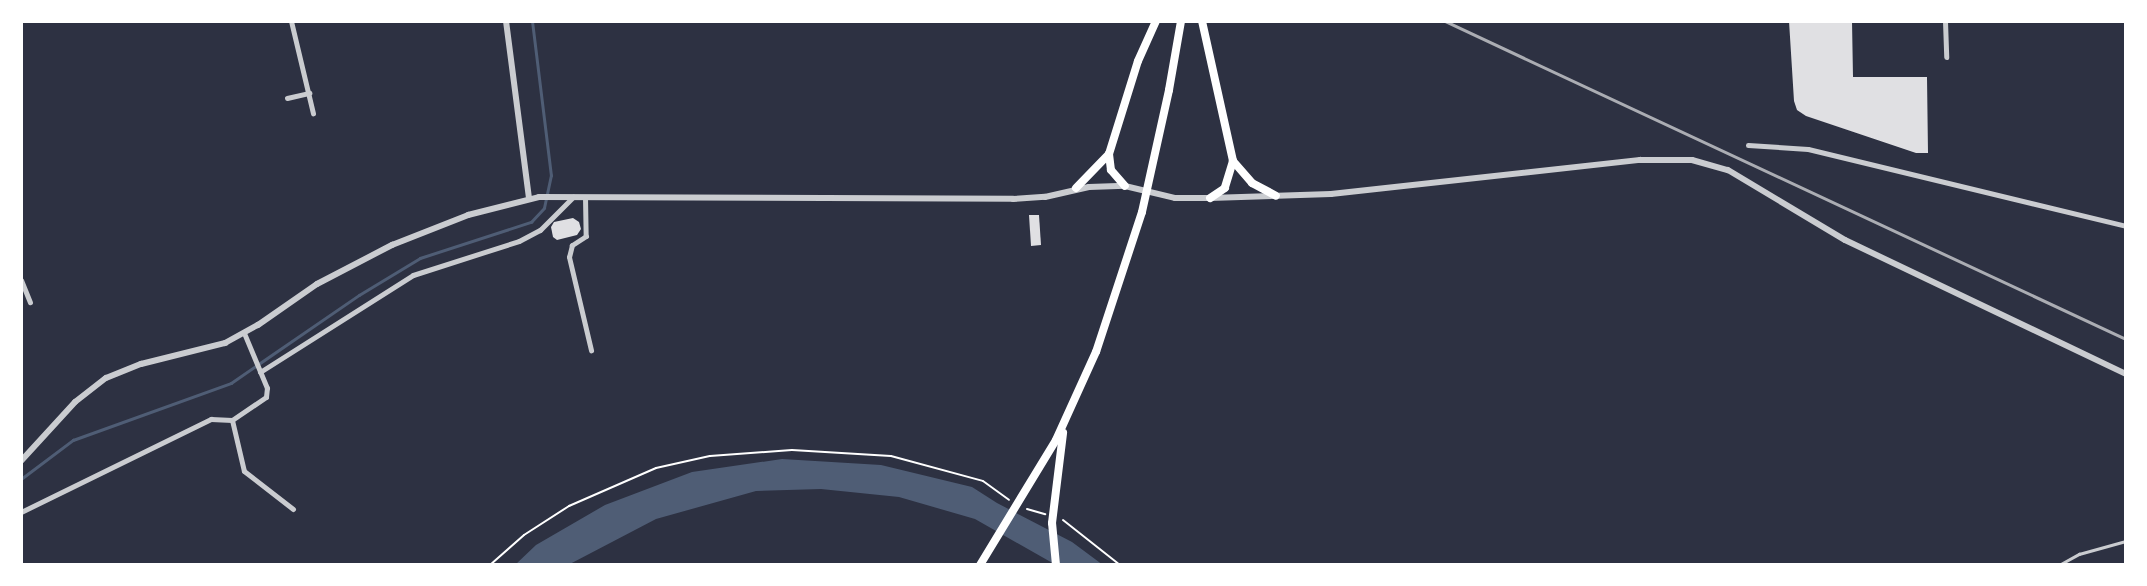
<!DOCTYPE html>
<style>
body{margin:0}
#map{position:relative;width:2147px;height:586px;overflow:hidden;background:#2d3142;font-family:"Fira Sans",sans-serif}
div>[style]{position:absolute}
[style*='--x']{left:calc(var(--x)*1px);top:calc(var(--y)*1px);width:calc(var(--w)*1px);rotate:calc(var(--a)*1deg)}
.water>*{inset:0;background:#4f5d75}
.stream>*{height:2.5px;margin:-1.25px;padding:0 1.25px;transform-origin:1.25px;border-radius:1.25px;background:#4f5d75}
.building>*{inset:0;background:#e0e0e3}
.path>*{height:2px;margin:-1px;padding:0 1px;transform-origin:1px;border-radius:1px;background:#fff}
.service>*{height:2.5px;margin:-1.25px;padding:0 1.25px;transform-origin:1.25px;border-radius:1.25px;background:#caccd0}
.minor>*{height:5px;margin:-2.5px;padding:0 2.5px;transform-origin:2.5px;border-radius:2.5px;background:#caccd0}
.tertiary>*{height:6px;margin:-3px;padding:0 3px;transform-origin:3px;border-radius:3px;background:#caccd0}
.primary>*{height:8px;margin:-4px;padding:0 4px;transform-origin:4px;border-radius:4px;background:#fff}
.rail>*{height:2.5px;margin:-1.25px;padding:0 1.25px;transform-origin:1.25px;border-radius:1.25px;background:#abadb3}
span{translate:-50% -50%;white-space:nowrap;text-align:center;line-height:1.15;-webkit-text-stroke:6px #fff;paint-order:stroke}
.frame{position:absolute;inset:0;border:23px solid #fff;pointer-events:none}
</style>
<div id="map">
<div class="water">
<div style="clip-path:polygon(782px 459px,881px 465px,972px 487px,997px 503px,1072px 542px,1103px 565px,1056px 565px,975px 519px,899px 497px,821px 489px,756px 491px,656px 519px,568px 565px,515px 565px,536px 545px,605px 505px,692px 472px)"></div>
</div>
<div class="stream">
<div style="--x:21;--y:479;--w:65;--a:-36.9"></div>
<div style="--x:73;--y:440;--w:168;--a:-19.8"></div>
<div style="--x:231;--y:383;--w:155;--a:-34.5"></div>
<div style="--x:359;--y:295;--w:71;--a:-31.2"></div>
<div style="--x:420;--y:258;--w:117;--a:-18"></div>
<div style="--x:531;--y:222;--w:19;--a:-47"></div>
<div style="--x:544;--y:208;--w:33;--a:-78"></div>
<div style="--x:551;--y:176;--w:156;--a:-97"></div>
</div>
<div class="building">
<div style="clip-path:polygon(1789px 21px,1852px 21px,1853px 77px,1927px 77px,1928px 153px,1916px 153px,1806px 116px,1797px 110px,1794px 101px)"></div>
<div style="clip-path:polygon(1029px 215px,1039px 215px,1041px 245px,1031px 246px)"></div>
<div style="clip-path:polygon(573px 218px,579px 222px,581px 229px,577px 235px,557px 240px,553px 237px,551px 227px,554px 222px)"></div>
</div>
<div class="path">
<div style="--x:1027;--y:509;--w:19;--a:16"></div>
<div style="--x:1063;--y:520;--w:73;--a:38.3"></div>
<div style="--x:490;--y:565;--w:45;--a:-41.4"></div>
<div style="--x:524;--y:535;--w:54;--a:-32.8"></div>
<div style="--x:569;--y:506;--w:95;--a:-23.6"></div>
<div style="--x:656;--y:468;--w:55;--a:-12.5"></div>
<div style="--x:710;--y:456;--w:82;--a:-4.2"></div>
<div style="--x:792;--y:450;--w:99;--a:3.5"></div>
<div style="--x:891;--y:456;--w:95;--a:15.2"></div>
<div style="--x:983;--y:481;--w:32;--a:36"></div>
</div>
<div class="service">
<div style="--x:2059;--y:565;--w:23;--a:-29"></div>
<div style="--x:2079;--y:554;--w:49;--a:-15.5"></div>
</div>
<div class="minor">
<div style="--x:291;--y:21;--w:95;--a:76.6"></div>
<div style="--x:1945;--y:21;--w:36;--a:88"></div>
<div style="--x:287;--y:98;--w:23;--a:-13"></div>
<div style="--x:1748;--y:145;--w:60;--a:3.8"></div>
<div style="--x:1808;--y:149;--w:327;--a:13.6"></div>
<div style="--x:585;--y:197;--w:39;--a:89"></div>
<div style="--x:586;--y:236;--w:17;--a:147"></div>
<div style="--x:572;--y:245;--w:12;--a:104"></div>
<div style="--x:569;--y:257;--w:96;--a:76.7"></div>
<div style="--x:21;--y:280;--w:24;--a:68"></div>
<div style="--x:260;--y:372;--w:181;--a:-32.4"></div>
<div style="--x:413;--y:275;--w:111;--a:-17.8"></div>
<div style="--x:519;--y:241;--w:24;--a:-28"></div>
<div style="--x:540;--y:230;--w:47;--a:-45"></div>
<div style="--x:232;--y:420;--w:52;--a:76.8"></div>
<div style="--x:244;--y:471;--w:62;--a:37.8"></div>
<div style="--x:232;--y:420;--w:41;--a:-34.1"></div>
<div style="--x:266;--y:397;--w:9;--a:-84"></div>
<div style="--x:267;--y:388;--w:60;--a:-112.7"></div>
<div style="--x:21;--y:512;--w:212;--a:-26.1"></div>
<div style="--x:211;--y:419;--w:21;--a:3"></div>
</div>
<div class="tertiary">
<div style="--x:506;--y:21;--w:178;--a:82.6"></div>
<div style="--x:21;--y:461;--w:80;--a:-47.5"></div>
<div style="--x:75;--y:402;--w:39;--a:-38"></div>
<div style="--x:106;--y:378;--w:38;--a:-22"></div>
<div style="--x:141;--y:364;--w:87;--a:-14"></div>
<div style="--x:225;--y:343;--w:38;--a:-29"></div>
<div style="--x:258;--y:325;--w:72;--a:-34.8"></div>
<div style="--x:317;--y:284;--w:85;--a:-27.5"></div>
<div style="--x:392;--y:245;--w:82;--a:-21.5"></div>
<div style="--x:468;--y:215;--w:73;--a:-14.2"></div>
<div style="--x:539;--y:197;--w:474;--a:0.2"></div>
<div style="--x:1013;--y:199;--w:32;--a:-4"></div>
<div style="--x:1045;--y:197;--w:45;--a:-12.8"></div>
<div style="--x:1089;--y:187;--w:36;--a:-2"></div>
<div style="--x:1125;--y:186;--w:51;--a:13.5"></div>
<div style="--x:1175;--y:198;--w:35;--a:0"></div>
<div style="--x:1210;--y:198;--w:121;--a:-1.9"></div>
<div style="--x:1331;--y:194;--w:311;--a:-6.3"></div>
<div style="--x:1640;--y:160;--w:52;--a:0"></div>
<div style="--x:1692;--y:160;--w:37;--a:16"></div>
<div style="--x:1728;--y:170;--w:136;--a:30.9"></div>
<div style="--x:1845;--y:240;--w:311;--a:25.5"></div>
</div>
<div class="primary">
<div style="--x:1202;--y:21;--w:143;--a:77.5"></div>
<div style="--x:1233;--y:161;--w:28;--a:107"></div>
<div style="--x:1225;--y:188;--w:18;--a:146"></div>
<div style="--x:1109;--y:154;--w:16;--a:83"></div>
<div style="--x:1111;--y:170;--w:21;--a:49"></div>
<div style="--x:1233;--y:161;--w:29;--a:49"></div>
<div style="--x:1252;--y:183;--w:27;--a:28"></div>
<div style="--x:1076;--y:188;--w:47;--a:-45.9"></div>
<div style="--x:1109;--y:154;--w:97;--a:-72.7"></div>
<div style="--x:1138;--y:61;--w:44;--a:-65.8"></div>
<div style="--x:980;--y:565;--w:146;--a:-58.7"></div>
<div style="--x:1056;--y:440;--w:97;--a:-65.6"></div>
<div style="--x:1096;--y:352;--w:147;--a:-71.8"></div>
<div style="--x:1142;--y:212;--w:125;--a:-77.5"></div>
<div style="--x:1169;--y:90;--w:70;--a:-80.1"></div>
<div style="--x:1056;--y:565;--w:42;--a:-95.4"></div>
<div style="--x:1052;--y:523;--w:91;--a:-83"></div>
</div>
<div class="rail">
<div style="--x:1445;--y:21;--w:752;--a:25.03"></div>
</div>
<div class="frame"></div>
</div>
